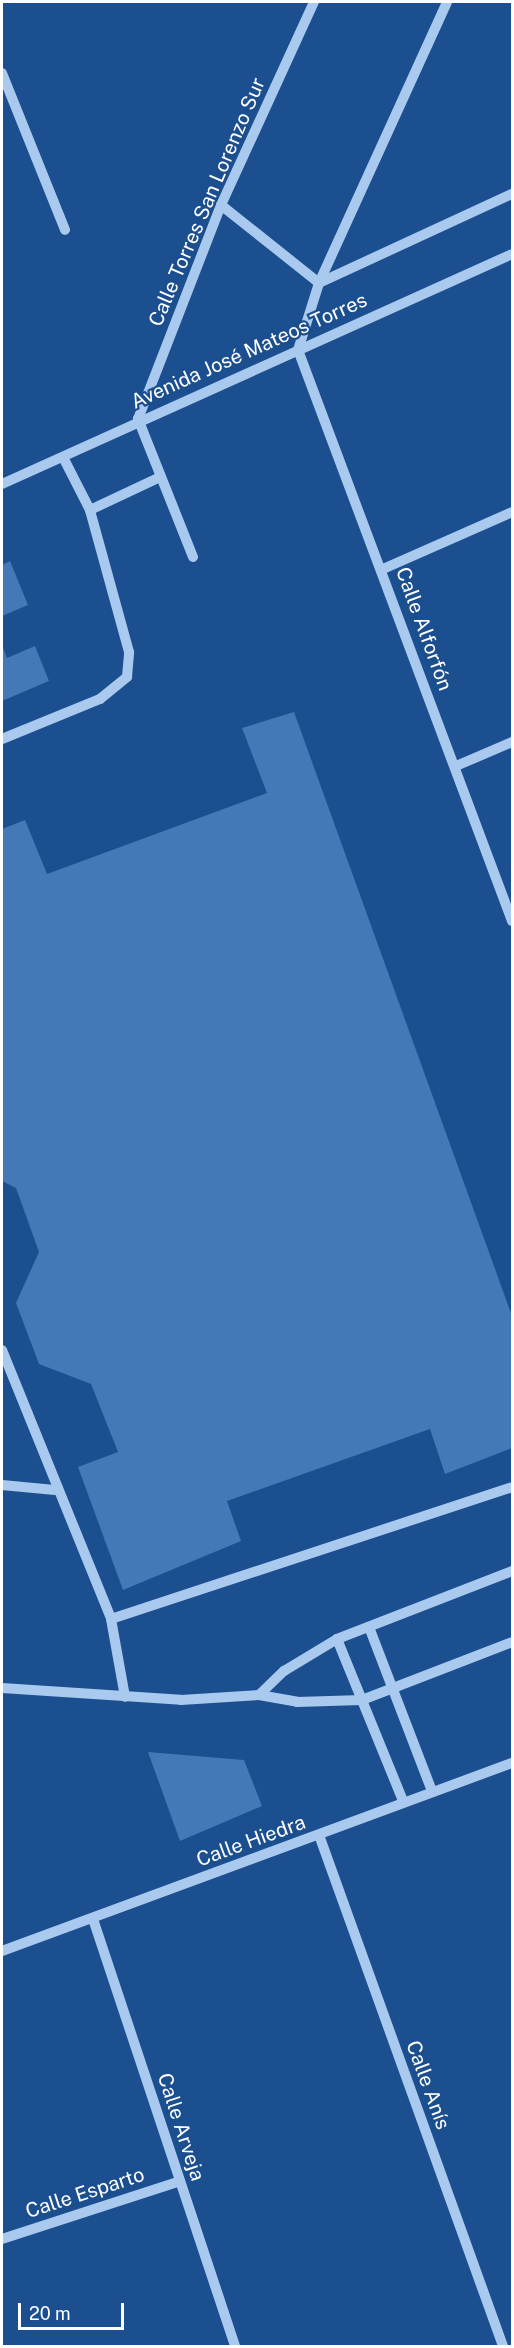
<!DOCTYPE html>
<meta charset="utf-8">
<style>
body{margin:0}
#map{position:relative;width:514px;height:2348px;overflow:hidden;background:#1b4f8f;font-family:"Public Sans",sans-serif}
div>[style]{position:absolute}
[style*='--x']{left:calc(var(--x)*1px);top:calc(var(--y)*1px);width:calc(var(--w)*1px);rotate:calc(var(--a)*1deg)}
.building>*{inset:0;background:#4478b7}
.minor>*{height:10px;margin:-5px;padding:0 5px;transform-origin:5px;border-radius:5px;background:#a9c9ee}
span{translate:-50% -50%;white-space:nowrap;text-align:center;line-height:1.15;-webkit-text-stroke:4.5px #1b4f8f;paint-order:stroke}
.street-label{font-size:20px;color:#fff}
.frame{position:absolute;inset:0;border:3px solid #fff;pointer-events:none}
.scale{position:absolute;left:18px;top:2303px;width:106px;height:27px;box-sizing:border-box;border:3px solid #fff;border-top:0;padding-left:8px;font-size:18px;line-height:21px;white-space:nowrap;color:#fff;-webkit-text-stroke:4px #1b4f8f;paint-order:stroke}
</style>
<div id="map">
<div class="building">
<div style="clip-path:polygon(10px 561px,28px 605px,2px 616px,2px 565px)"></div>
<div style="clip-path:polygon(2px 645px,7px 658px,35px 646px,49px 681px,2px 701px)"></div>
<div style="clip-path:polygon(294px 712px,512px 1316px,512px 1448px,445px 1474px,430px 1429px,227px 1501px,241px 1541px,123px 1590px,78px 1467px,118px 1452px,91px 1384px,39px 1364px,16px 1303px,39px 1252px,16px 1188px,2px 1181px,2px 829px,25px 820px,47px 874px,267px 793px,242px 728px)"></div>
<div style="clip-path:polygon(148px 1752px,244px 1760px,262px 1806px,180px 1841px)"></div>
</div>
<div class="minor">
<div style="--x:2;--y:73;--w:169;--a:68.1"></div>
<div style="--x:221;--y:205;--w:125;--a:38.5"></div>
<div style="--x:319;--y:283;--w:213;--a:-24.8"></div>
<div style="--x:298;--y:350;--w:610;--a:69.45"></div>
<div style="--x:298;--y:350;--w:70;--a:-72.6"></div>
<div style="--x:319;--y:283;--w:309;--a:-65.5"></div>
<div style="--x:2;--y:484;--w:559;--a:-24.27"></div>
<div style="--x:90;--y:510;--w:77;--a:-25.2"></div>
<div style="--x:193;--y:557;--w:149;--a:-111.7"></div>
<div style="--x:138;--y:419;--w:230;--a:-68.8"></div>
<div style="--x:221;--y:205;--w:223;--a:-65.4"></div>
<div style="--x:383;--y:569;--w:141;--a:-23.8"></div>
<div style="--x:2;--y:739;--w:106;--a:-22.2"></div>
<div style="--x:100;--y:699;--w:35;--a:-39"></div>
<div style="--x:127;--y:677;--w:25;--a:-85"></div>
<div style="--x:129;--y:652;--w:147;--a:-105.4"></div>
<div style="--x:90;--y:510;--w:59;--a:-117"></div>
<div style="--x:456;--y:766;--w:61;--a:-23.2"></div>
<div style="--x:2;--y:1350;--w:290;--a:67.9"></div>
<div style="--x:111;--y:1619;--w:79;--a:79.8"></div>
<div style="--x:2;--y:1485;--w:53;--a:5.4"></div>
<div style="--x:111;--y:1619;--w:422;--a:-18.2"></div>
<div style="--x:369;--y:1627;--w:176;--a:69"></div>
<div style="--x:337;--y:1639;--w:175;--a:67.8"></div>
<div style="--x:2;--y:1688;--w:179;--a:3.8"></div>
<div style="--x:181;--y:1700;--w:78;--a:-3.7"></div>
<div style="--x:259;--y:1695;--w:39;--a:10"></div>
<div style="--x:297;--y:1702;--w:65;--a:-1.8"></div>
<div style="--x:362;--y:1700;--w:161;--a:-21.1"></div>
<div style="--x:259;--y:1695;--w:35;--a:-44"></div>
<div style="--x:284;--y:1671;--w:62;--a:-31.1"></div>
<div style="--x:337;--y:1639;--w:188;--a:-21.2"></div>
<div style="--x:319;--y:1835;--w:543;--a:70.2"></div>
<div style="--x:93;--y:1919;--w:450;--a:71.6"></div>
<div style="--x:2;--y:1951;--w:544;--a:-20.24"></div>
<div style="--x:2;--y:2239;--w:187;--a:-18"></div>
</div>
<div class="street-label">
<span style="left:207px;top:202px;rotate:-67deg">Calle Torres San Lorenzo Sur</span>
<span style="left:249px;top:351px;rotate:-24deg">Avenida José Mateos Torres</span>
<span style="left:424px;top:629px;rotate:70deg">Calle Alforfón</span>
<span style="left:251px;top:1841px;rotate:-20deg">Calle Hiedra</span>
<span style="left:428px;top:2085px;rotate:70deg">Calle Anís</span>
<span style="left:181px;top:2127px;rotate:72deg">Calle Arveja</span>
<span style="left:85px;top:2193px;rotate:-18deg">Calle Esparto</span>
</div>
<div class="frame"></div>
<div class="scale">20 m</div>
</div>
